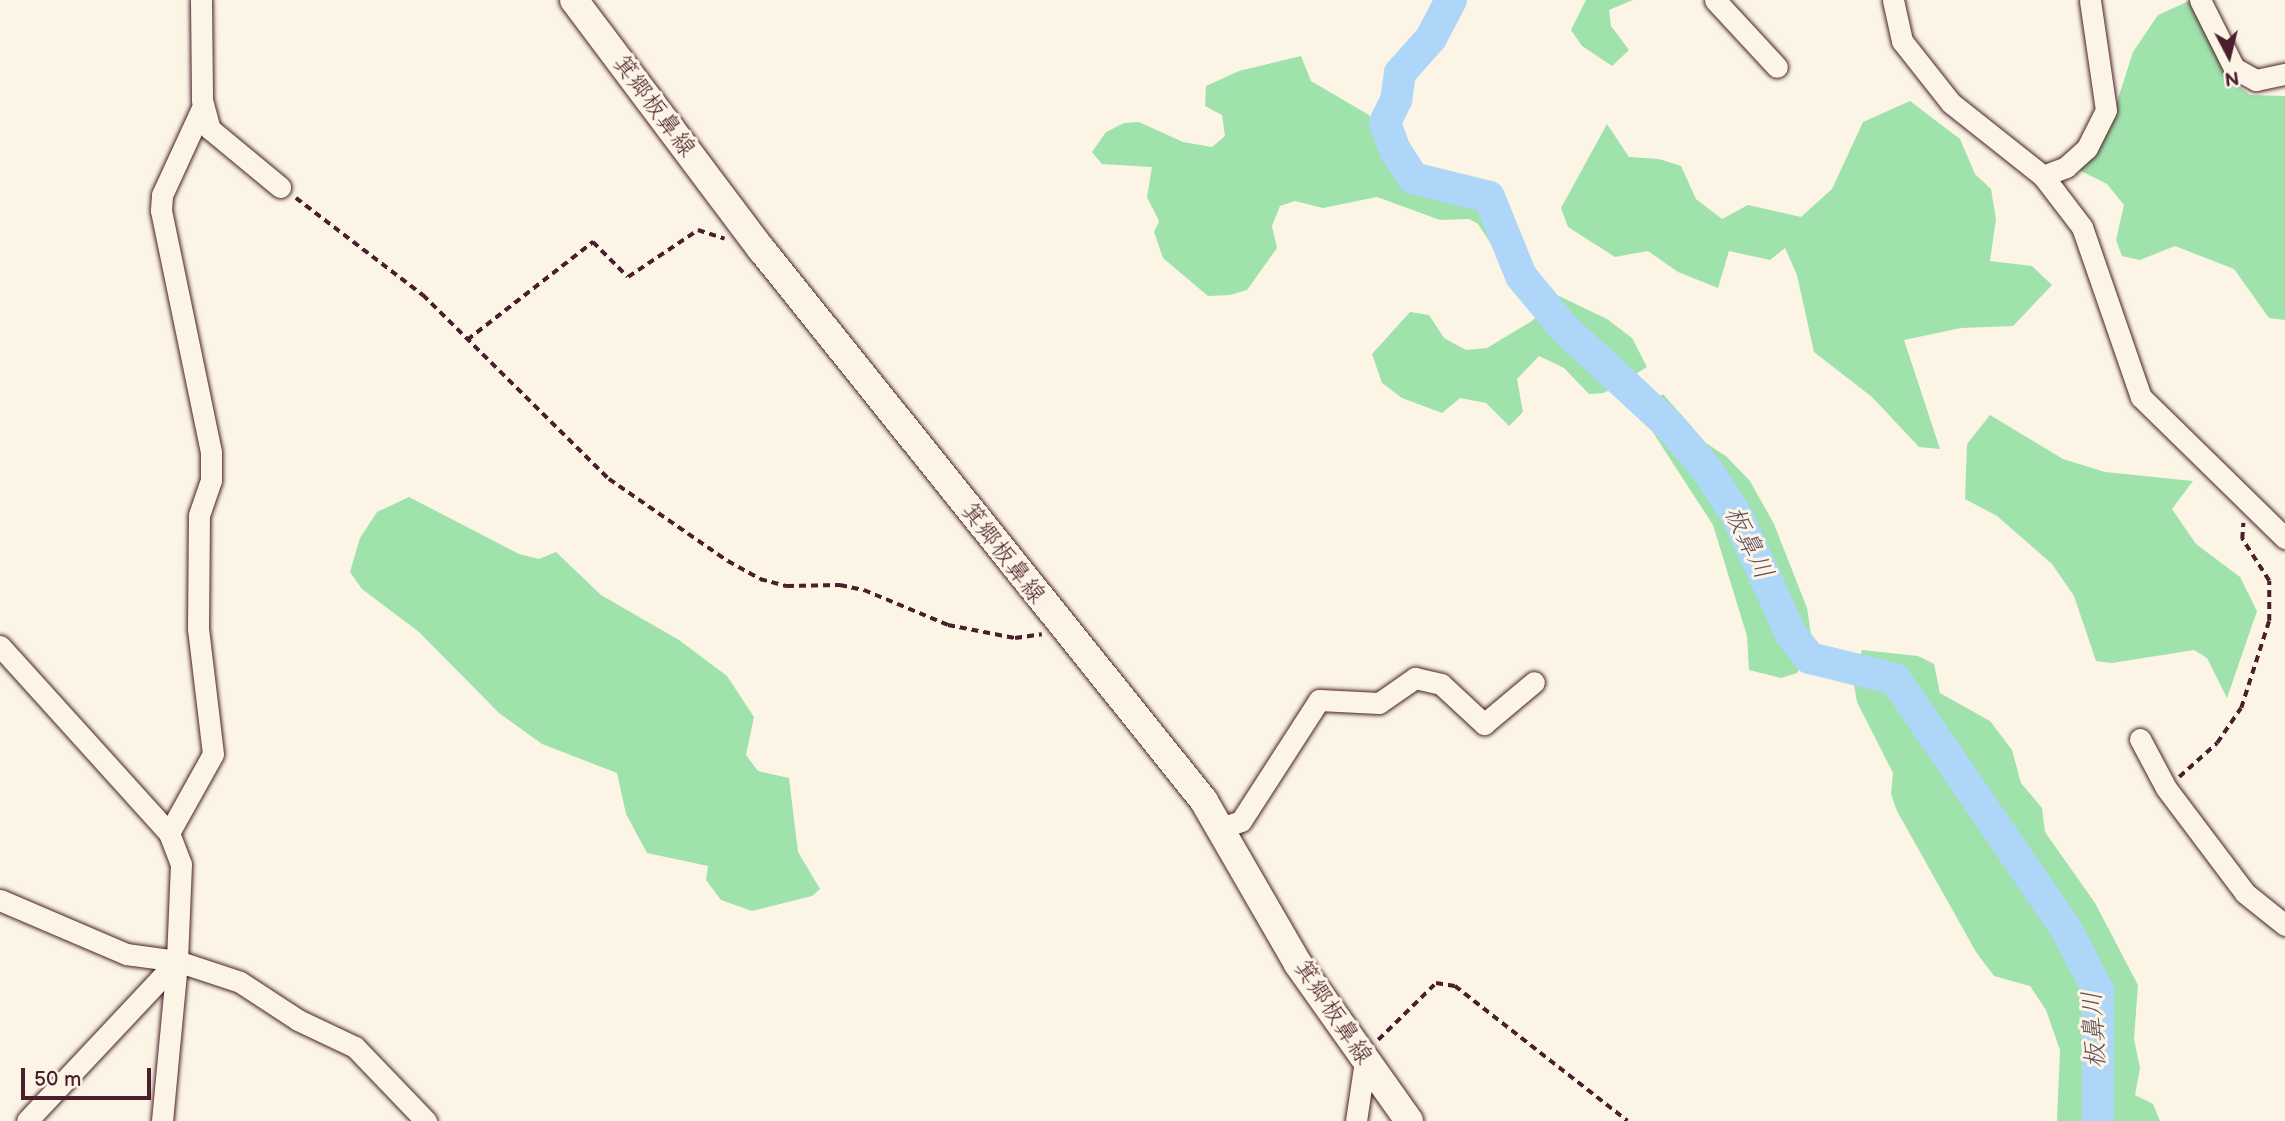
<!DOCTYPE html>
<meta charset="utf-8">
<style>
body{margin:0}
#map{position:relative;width:2285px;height:1121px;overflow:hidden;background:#fcf5e5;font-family:"Balsamiq Sans","Klee One",sans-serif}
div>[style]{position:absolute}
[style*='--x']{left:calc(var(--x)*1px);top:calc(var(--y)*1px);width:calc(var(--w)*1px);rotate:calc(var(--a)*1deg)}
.green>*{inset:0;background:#9fe2ac}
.river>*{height:32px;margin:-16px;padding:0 16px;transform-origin:16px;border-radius:16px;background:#aed6f8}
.path>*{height:3.5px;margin-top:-1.75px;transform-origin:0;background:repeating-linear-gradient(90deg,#4a1f2b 0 7px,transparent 0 12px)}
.roads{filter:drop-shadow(0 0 2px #4a1f2b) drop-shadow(0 0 2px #4a1f2b)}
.minor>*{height:21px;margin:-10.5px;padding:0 10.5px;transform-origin:10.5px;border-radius:10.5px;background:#fcf5e5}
.major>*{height:28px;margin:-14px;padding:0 14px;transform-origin:14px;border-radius:14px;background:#fcf5e5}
span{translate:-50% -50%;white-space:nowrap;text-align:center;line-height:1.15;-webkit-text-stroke:6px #fcf5e5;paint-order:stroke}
.street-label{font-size:24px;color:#4a1f2b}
.water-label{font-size:26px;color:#634d5e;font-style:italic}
.north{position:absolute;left:2194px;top:21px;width:70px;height:70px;-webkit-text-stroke:5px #fcf5e5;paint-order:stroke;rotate:173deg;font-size:19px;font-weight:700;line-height:28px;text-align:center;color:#4a1f2b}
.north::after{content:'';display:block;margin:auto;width:24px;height:32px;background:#4a1f2b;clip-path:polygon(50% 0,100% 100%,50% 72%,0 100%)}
.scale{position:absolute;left:21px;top:1068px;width:130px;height:32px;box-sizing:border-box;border:4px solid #4a1f2b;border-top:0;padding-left:9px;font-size:21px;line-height:24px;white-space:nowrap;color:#4a1f2b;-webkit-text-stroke:5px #fcf5e5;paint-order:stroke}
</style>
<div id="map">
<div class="green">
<div style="clip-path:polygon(1586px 0,1633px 0,1609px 10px,1611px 26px,1629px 50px,1612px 66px,1582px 46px,1571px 30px)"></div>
<div style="clip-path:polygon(2189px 1px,2230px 80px,2250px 95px,2285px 96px,2285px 320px,2269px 318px,2234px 269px,2175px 246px,2140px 260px,2122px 256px,2116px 240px,2124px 205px,2107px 184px,2073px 167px,2107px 133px,2133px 52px,2158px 15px)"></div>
<div style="clip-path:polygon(1301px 56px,1311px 81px,1369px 115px,1401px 184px,1477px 202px,1496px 218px,1534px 285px,1522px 291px,1478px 224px,1469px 219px,1440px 220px,1377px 197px,1323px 208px,1295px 201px,1280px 206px,1272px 226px,1277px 248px,1247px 290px,1230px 295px,1208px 296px,1163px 258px,1154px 232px,1159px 221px,1147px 197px,1152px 167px,1102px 164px,1092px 152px,1106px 132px,1124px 123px,1139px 122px,1183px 142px,1212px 147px,1225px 136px,1222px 115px,1205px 106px,1206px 86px,1239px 71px)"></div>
<div style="clip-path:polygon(1910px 101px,1960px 139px,1975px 174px,1991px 189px,1996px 219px,1990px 261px,2032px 266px,2052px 285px,2013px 326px,1961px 328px,1904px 340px,1940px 449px,1919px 447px,1872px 397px,1814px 352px,1797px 275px,1785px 248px,1770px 260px,1729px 251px,1718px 288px,1678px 272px,1648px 251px,1615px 257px,1568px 227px,1561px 208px,1607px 124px,1629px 157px,1659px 159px,1681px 166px,1696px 199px,1722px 219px,1748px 205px,1801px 217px,1832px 189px,1863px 122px)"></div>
<div style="clip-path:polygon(1557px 295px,1607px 319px,1632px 338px,1647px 367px,1604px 393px,1589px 394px,1564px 368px,1539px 356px,1517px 379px,1523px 412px,1509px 426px,1486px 403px,1460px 398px,1442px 413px,1402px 398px,1382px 383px,1372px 354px,1410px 312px,1429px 315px,1444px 338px,1466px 350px,1487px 348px,1532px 321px)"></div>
<div style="clip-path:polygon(1663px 394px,1706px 443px,1727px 457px,1750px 481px,1774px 524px,1807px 608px,1813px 647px,1797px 673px,1781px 678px,1749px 670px,1747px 636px,1713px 525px,1639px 411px)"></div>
<div style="clip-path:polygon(1990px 415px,2063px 459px,2105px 472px,2193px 481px,2172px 509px,2196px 544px,2240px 577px,2257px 611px,2227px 698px,2207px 658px,2194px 650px,2112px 663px,2096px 661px,2074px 596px,2052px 564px,1997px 516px,1965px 499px,1967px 444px)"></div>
<div style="clip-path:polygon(409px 497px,519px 554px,539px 559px,556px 552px,601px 595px,679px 640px,727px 676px,754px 717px,746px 755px,758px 771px,789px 778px,798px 852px,820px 889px,812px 896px,752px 911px,721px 900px,706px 880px,708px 866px,647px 853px,626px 814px,617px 773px,542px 744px,499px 713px,419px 632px,362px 589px,350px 572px,360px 538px,377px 512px)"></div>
<div style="clip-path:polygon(1862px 650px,1918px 656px,1934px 664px,1940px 693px,1990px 721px,2012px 750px,2021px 783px,2042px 808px,2045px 832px,2095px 903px,2138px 985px,2134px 1039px,2140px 1068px,2135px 1095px,2153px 1104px,2160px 1121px,2057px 1121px,2060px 1050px,2046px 1010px,2030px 986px,1994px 976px,1976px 952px,1897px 811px,1891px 794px,1893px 773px,1857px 702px,1853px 679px)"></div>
</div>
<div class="river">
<div style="--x:1451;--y:0;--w:43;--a:117.8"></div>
<div style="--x:1431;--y:38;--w:47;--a:131.5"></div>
<div style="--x:1400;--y:73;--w:27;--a:98"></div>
<div style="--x:1396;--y:100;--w:25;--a:116"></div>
<div style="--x:1385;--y:123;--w:29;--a:70"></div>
<div style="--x:1395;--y:150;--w:33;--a:57"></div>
<div style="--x:1413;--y:178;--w:78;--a:14"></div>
<div style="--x:1489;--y:197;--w:85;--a:67.9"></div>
<div style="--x:1521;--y:276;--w:67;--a:50.4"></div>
<div style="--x:1564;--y:328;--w:144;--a:42.8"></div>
<div style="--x:1670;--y:426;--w:59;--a:49.8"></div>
<div style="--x:1708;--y:471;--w:54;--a:57.2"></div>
<div style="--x:1737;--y:516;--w:130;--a:65.4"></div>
<div style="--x:1791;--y:634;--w:31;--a:52"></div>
<div style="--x:1810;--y:658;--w:88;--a:13.9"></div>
<div style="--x:1895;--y:679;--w:303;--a:55.6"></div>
<div style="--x:2066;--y:929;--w:69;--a:62.3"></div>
<div style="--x:2098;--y:990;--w:131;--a:90"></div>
</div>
<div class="path">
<div style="--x:296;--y:198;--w:160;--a:37.4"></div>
<div style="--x:423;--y:295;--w:262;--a:44.7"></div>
<div style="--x:609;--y:479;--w:145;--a:34.6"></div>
<div style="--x:728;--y:561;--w:37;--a:29"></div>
<div style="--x:760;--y:579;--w:28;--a:15"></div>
<div style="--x:787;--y:586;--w:53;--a:-1.1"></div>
<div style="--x:840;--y:585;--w:25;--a:12"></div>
<div style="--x:864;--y:590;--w:91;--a:22.6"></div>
<div style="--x:948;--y:625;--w:68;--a:11"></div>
<div style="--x:1015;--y:638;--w:27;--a:-8"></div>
<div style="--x:467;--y:340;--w:160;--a:-37.9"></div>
<div style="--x:593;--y:242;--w:49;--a:45"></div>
<div style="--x:628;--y:277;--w:84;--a:-33.9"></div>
<div style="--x:698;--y:230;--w:28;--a:18"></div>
<div style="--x:2179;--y:777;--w:51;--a:-41.8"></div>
<div style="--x:2217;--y:743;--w:42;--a:-55.6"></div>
<div style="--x:2241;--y:708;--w:91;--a:-72.2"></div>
<div style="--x:2269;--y:621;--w:40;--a:-90"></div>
<div style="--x:2269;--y:581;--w:50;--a:-122.7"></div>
<div style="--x:2242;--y:539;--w:16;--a:-86"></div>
<div style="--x:1378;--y:1040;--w:81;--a:-44.5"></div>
<div style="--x:1436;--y:983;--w:19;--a:9"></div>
<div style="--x:1455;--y:986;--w:219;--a:38"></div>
</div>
<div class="roads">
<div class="minor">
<div style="--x:201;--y:0;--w:100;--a:89.4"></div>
<div style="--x:202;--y:100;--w:30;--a:75"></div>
<div style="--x:210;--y:129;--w:91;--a:39.6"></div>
<div style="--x:1715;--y:0;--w:91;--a:47.2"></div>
<div style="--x:1893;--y:0;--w:42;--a:77.6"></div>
<div style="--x:1902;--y:41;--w:79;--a:51.7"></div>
<div style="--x:1951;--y:103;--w:117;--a:38.4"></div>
<div style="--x:2043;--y:176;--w:64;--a:52.6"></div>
<div style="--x:2082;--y:227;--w:180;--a:70.9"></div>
<div style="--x:2141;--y:397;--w:202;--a:44.4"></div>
<div style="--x:2200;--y:0;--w:76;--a:63.4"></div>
<div style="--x:2234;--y:68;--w:25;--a:29"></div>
<div style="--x:2256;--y:80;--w:30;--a:-12"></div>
<div style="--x:2043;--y:176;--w:25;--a:-21"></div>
<div style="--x:2066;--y:167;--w:28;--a:-42"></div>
<div style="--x:2087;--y:148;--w:42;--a:-63.4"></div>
<div style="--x:2106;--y:110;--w:111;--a:-98.3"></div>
<div style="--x:0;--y:646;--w:252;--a:47.9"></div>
<div style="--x:169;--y:833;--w:33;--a:69"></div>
<div style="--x:181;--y:864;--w:97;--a:92.4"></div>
<div style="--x:177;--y:961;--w:219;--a:133.2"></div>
<div style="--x:2140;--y:739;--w:55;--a:62"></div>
<div style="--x:2166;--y:788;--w:131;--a:53"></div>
<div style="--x:2245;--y:893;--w:51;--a:38.7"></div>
<div style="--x:1221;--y:828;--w:21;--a:-19"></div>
<div style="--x:1241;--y:821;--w:144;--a:-57.2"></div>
<div style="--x:1319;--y:700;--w:60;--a:2.9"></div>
<div style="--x:1379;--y:703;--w:44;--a:-34.8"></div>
<div style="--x:1415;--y:678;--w:27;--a:13"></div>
<div style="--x:1441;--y:684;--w:59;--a:42.9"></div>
<div style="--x:1484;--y:724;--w:65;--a:-40"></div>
<div style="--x:169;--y:833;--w:90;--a:-60.9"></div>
<div style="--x:213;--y:754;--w:126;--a:-96.8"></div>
<div style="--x:198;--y:629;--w:114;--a:-89.5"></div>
<div style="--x:199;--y:515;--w:37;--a:-71"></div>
<div style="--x:211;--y:480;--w:28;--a:-90"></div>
<div style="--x:211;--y:452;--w:247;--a:-101.7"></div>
<div style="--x:161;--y:210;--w:15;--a:-86"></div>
<div style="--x:162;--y:195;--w:98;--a:-65.3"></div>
<div style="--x:0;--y:900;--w:137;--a:23.2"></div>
<div style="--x:126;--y:954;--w:51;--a:7.8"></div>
<div style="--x:177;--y:961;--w:66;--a:18.4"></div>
<div style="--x:240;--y:982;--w:69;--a:33.2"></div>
<div style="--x:298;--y:1020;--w:63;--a:25.3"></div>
<div style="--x:355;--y:1047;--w:103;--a:46.2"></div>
<div style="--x:162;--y:1121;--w:161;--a:-84.6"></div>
<div style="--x:1356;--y:1121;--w:61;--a:-81.5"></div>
</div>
<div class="major">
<div style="--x:574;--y:0;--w:313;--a:53.1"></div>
<div style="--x:762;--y:250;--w:706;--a:51.26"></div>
<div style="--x:1204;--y:801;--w:188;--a:60"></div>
<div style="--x:1298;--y:964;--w:192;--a:54.7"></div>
</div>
</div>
<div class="street-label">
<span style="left:654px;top:106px;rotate:53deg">箕郷板鼻線</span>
<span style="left:1003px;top:553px;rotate:52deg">箕郷板鼻線</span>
<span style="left:1333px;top:1012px;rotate:56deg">箕郷板鼻線</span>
</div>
<div class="water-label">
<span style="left:1748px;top:543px;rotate:64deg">板鼻川</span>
<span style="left:2095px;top:1030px;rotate:-93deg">板鼻川</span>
</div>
<div class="north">N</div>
<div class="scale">50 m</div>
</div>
